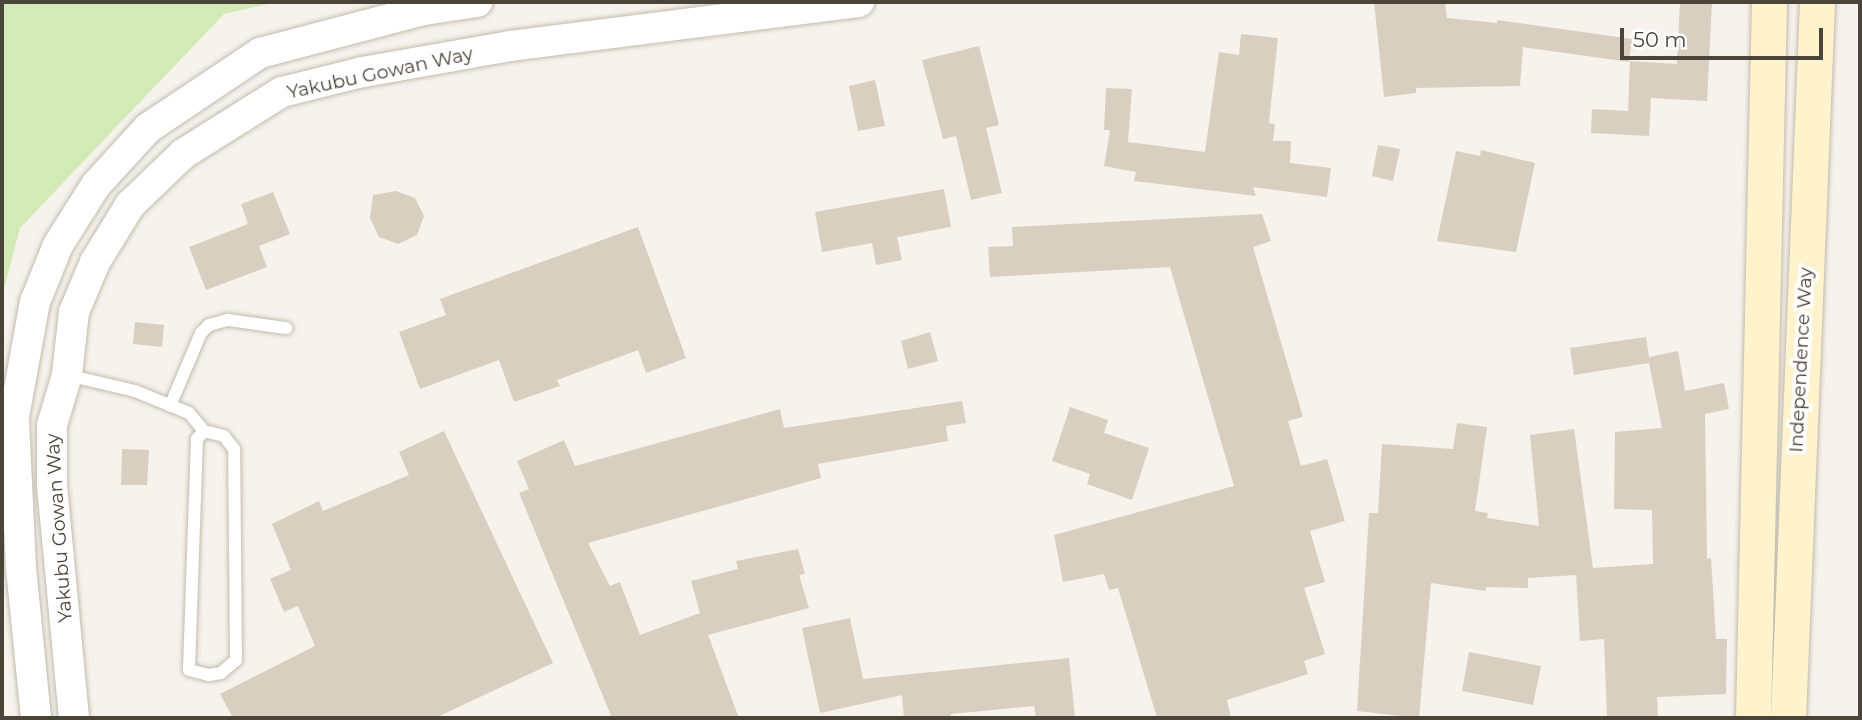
<!DOCTYPE html>
<style>
body{margin:0}
#map{position:relative;width:1862px;height:720px;overflow:hidden;background:#f6f3ec;font-family:Montserrat,sans-serif}
div>[style]{position:absolute}
[style*='--x']{left:calc(var(--x)*1px);top:calc(var(--y)*1px);width:calc(var(--w)*1px);rotate:calc(var(--a)*1deg)}
.green>*{inset:0;background:#d2eab5}
.building>*{inset:0;background:#d8cfc1}
.roads{filter:drop-shadow(0 0 2px #c2bbae) drop-shadow(0 0 2px #c2bbae)}
.service>*{height:12px;margin:-6px;padding:0 6px;transform-origin:6px;border-radius:6px;background:#fff}
.tertiary>*{height:30px;margin:-15px;padding:0 15px;transform-origin:15px;border-radius:15px;background:#fff}
.secondary>*{height:35px;margin:-17.5px;padding:0 17.5px;transform-origin:17.5px;border-radius:17.5px;background:#fff3cd}
span{translate:-50% -50%;white-space:nowrap;text-align:center;line-height:1.15;-webkit-text-stroke:7px #fff;paint-order:stroke}
.street-label{font-size:19px;color:#4b4439}
.frame{position:absolute;inset:0;border:4px solid #4b4439;pointer-events:none}
.scale{position:absolute;left:1620px;top:28px;width:203px;height:32px;box-sizing:border-box;border:4px solid #4b4439;border-top:0;padding-left:9px;font-size:21px;line-height:24px;white-space:nowrap;color:#4b4439;-webkit-text-stroke:5px #fff;paint-order:stroke}
</style>
<div id="map">
<div class="green">
<div style="clip-path:polygon(2px 2px,277px 2px,224px 14px,20px 228px,2px 296px)"></div>
</div>
<div class="building">
<div style="clip-path:polygon(1374px 2px,1445px 2px,1447px 18px,1497px 23px,1497px 20px,1632px 39px,1629px 62px,1523px 47px,1520px 86px,1416px 88px,1416px 93px,1384px 97px)"></div>
<div style="clip-path:polygon(1680px 2px,1712px 2px,1707px 101px,1651px 98px,1649px 136px,1591px 133px,1592px 109px,1628px 111px,1630px 61px,1677px 64px)"></div>
<div style="clip-path:polygon(1241px 34px,1278px 38px,1269px 123px,1275px 124px,1273px 141px,1291px 141px,1290px 163px,1331px 168px,1327px 197px,1253px 187px,1256px 196px,1134px 181px,1136px 172px,1104px 166px,1110px 130px,1104px 130px,1106px 88px,1132px 89px,1128px 142px,1205px 152px,1219px 52px,1239px 55px)"></div>
<div style="clip-path:polygon(979px 46px,999px 125px,986px 128px,1002px 193px,971px 200px,956px 136px,943px 139px,922px 60px)"></div>
<div style="clip-path:polygon(875px 80px,885px 126px,858px 131px,849px 86px)"></div>
<div style="clip-path:polygon(1378px 145px,1400px 149px,1393px 181px,1372px 176px)"></div>
<div style="clip-path:polygon(1481px 150px,1535px 163px,1516px 252px,1437px 241px,1456px 151px,1480px 156px)"></div>
<div style="clip-path:polygon(944px 189px,951px 227px,897px 237px,902px 260px,876px 265px,872px 243px,822px 252px,815px 212px)"></div>
<div style="clip-path:polygon(396px 191px,415px 198px,424px 216px,417px 235px,398px 244px,379px 237px,370px 218px,373px 195px)"></div>
<div style="clip-path:polygon(273px 192px,290px 234px,259px 246px,267px 267px,206px 290px,189px 247px,248px 224px,241px 204px)"></div>
<div style="clip-path:polygon(1262px 214px,1271px 241px,1253px 247px,1303px 417px,1288px 421px,1301px 466px,1327px 459px,1345px 521px,1310px 531px,1325px 582px,1304px 588px,1325px 654px,1304px 661px,1308px 674px,1227px 700px,1231px 718px,1157px 718px,1118px 588px,1109px 590px,1104px 574px,1063px 582px,1054px 535px,1234px 486px,1170px 267px,990px 277px,988px 247px,1013px 246px,1012px 227px)"></div>
<div style="clip-path:polygon(638px 227px,686px 358px,646px 373px,638px 350px,557px 380px,560px 386px,514px 402px,499px 360px,420px 389px,399px 332px,446px 315px,440px 299px)"></div>
<div style="clip-path:polygon(135px 322px,164px 325px,162px 347px,133px 344px)"></div>
<div style="clip-path:polygon(930px 332px,938px 361px,908px 369px,901px 341px)"></div>
<div style="clip-path:polygon(1646px 337px,1649px 357px,1678px 351px,1685px 391px,1724px 383px,1729px 409px,1705px 414px,1707px 559px,1711px 558px,1716px 639px,1727px 639px,1726px 694px,1657px 697px,1658px 718px,1607px 718px,1604px 639px,1580px 641px,1576px 575px,1528px 578px,1528px 588px,1486px 587px,1486px 591px,1431px 583px,1419px 718px,1357px 711px,1369px 513px,1378px 513px,1382px 444px,1453px 449px,1457px 423px,1487px 427px,1475px 511px,1488px 513px,1487px 518px,1539px 526px,1530px 435px,1574px 429px,1593px 568px,1653px 564px,1652px 510px,1614px 509px,1615px 432px,1662px 428px,1649px 363px,1574px 375px,1570px 348px)"></div>
<div style="clip-path:polygon(962px 401px,966px 423px,946px 426px,948px 441px,818px 464px,821px 478px,588px 543px,610px 586px,620px 582px,640px 635px,700px 613px,691px 581px,738px 569px,736px 561px,798px 549px,805px 574px,799px 575px,809px 608px,708px 635px,739px 718px,612px 718px,519px 493px,529px 489px,517px 461px,564px 440px,575px 466px,780px 409px,784px 428px)"></div>
<div style="clip-path:polygon(1070px 407px,1108px 420px,1104px 433px,1149px 448px,1132px 500px,1087px 484px,1090px 474px,1052px 461px)"></div>
<div style="clip-path:polygon(444px 431px,553px 663px,435px 718px,233px 718px,220px 694px,315px 646px,298px 606px,284px 612px,270px 579px,291px 570px,272px 524px,319px 501px,323px 511px,409px 475px,399px 452px)"></div>
<div style="clip-path:polygon(122px 449px,149px 450px,147px 485px,121px 485px)"></div>
<div style="clip-path:polygon(850px 618px,863px 679px,1069px 658px,1075px 718px,1036px 718px,1034px 706px,951px 714px,951px 718px,904px 718px,902px 695px,820px 713px,802px 628px)"></div>
<div style="clip-path:polygon(1469px 652px,1541px 666px,1533px 705px,1462px 691px)"></div>
</div>
<div class="roads">
<div class="service">
<div style="--x:67;--y:375;--w:70;--a:13.2"></div>
<div style="--x:135;--y:391;--w:58;--a:22.2"></div>
<div style="--x:189;--y:413;--w:23;--a:50"></div>
<div style="--x:204;--y:431;--w:11;--a:131"></div>
<div style="--x:197;--y:439;--w:231;--a:92"></div>
<div style="--x:189;--y:670;--w:21;--a:14"></div>
<div style="--x:209;--y:675;--w:12;--a:-9"></div>
<div style="--x:221;--y:673;--w:20;--a:-41"></div>
<div style="--x:236;--y:660;--w:211;--a:-90.5"></div>
<div style="--x:234;--y:449;--w:16;--a:-128"></div>
<div style="--x:224;--y:436;--w:21;--a:-166"></div>
<div style="--x:170;--y:406;--w:79;--a:-67"></div>
<div style="--x:201;--y:333;--w:11;--a:-45"></div>
<div style="--x:209;--y:325;--w:20;--a:-15"></div>
<div style="--x:228;--y:320;--w:59;--a:7.9"></div>
</div>
<div class="tertiary">
<div style="--x:36;--y:718;--w:151;--a:-95.7"></div>
<div style="--x:21;--y:568;--w:151;--a:-92.7"></div>
<div style="--x:14;--y:417;--w:117;--a:-79.7"></div>
<div style="--x:35;--y:302;--w:61;--a:-68"></div>
<div style="--x:58;--y:245;--w:71;--a:-57.7"></div>
<div style="--x:96;--y:185;--w:77;--a:-47.6"></div>
<div style="--x:148;--y:128;--w:135;--a:-33.8"></div>
<div style="--x:260;--y:53;--w:170;--a:-14.7"></div>
<div style="--x:424;--y:10;--w:54;--a:-8.6"></div>
<div style="--x:74;--y:718;--w:235;--a:-95.4"></div>
<div style="--x:52;--y:484;--w:59;--a:-90"></div>
<div style="--x:52;--y:425;--w:52;--a:-73.3"></div>
<div style="--x:67;--y:375;--w:63;--a:-83.7"></div>
<div style="--x:74;--y:312;--w:54;--a:-67.2"></div>
<div style="--x:95;--y:262;--w:67;--a:-58.4"></div>
<div style="--x:130;--y:205;--w:74;--a:-43.9"></div>
<div style="--x:183;--y:154;--w:117;--a:-32.1"></div>
<div style="--x:282;--y:92;--w:83;--a:-13.9"></div>
<div style="--x:363;--y:72;--w:149;--a:-10"></div>
<div style="--x:510;--y:46;--w:352;--a:-7.2"></div>
</div>
<div class="secondary">
<div style="--x:1753;--y:718;--w:716;--a:-88.72"></div>
<div style="--x:1788;--y:718;--w:717;--a:-87.68"></div>
</div>
</div>
<div class="street-label">
<span style="left:380px;top:73px;rotate:-12deg">Yakubu Gowan Way</span>
<span style="left:1801px;top:360px;rotate:-87deg">Independence Way</span>
<span style="left:59px;top:528px;rotate:-94deg">Yakubu Gowan Way</span>
</div>
<div class="frame"></div>
<div class="scale">50 m</div>
</div>
